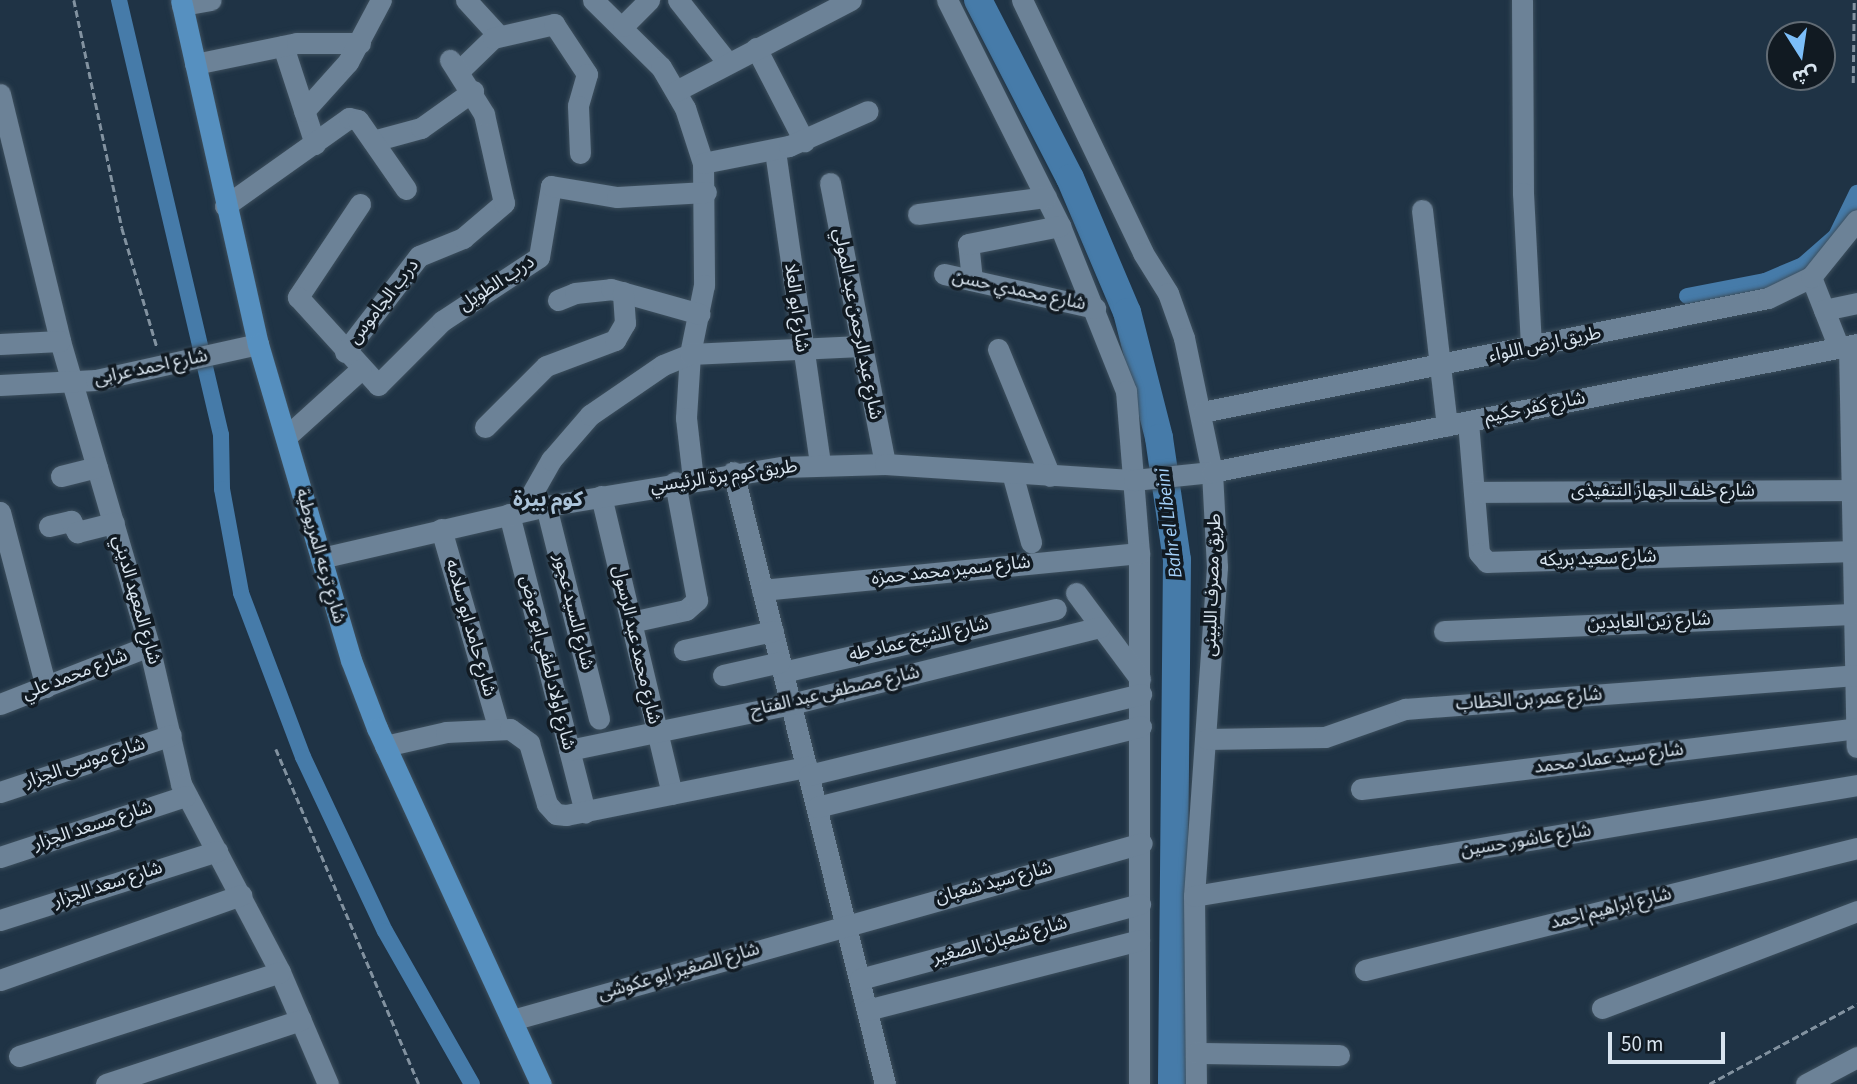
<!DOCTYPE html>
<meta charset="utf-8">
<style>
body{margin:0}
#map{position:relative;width:1857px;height:1084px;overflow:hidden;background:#1f3345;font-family:"Source Sans 3","Noto Sans Arabic",sans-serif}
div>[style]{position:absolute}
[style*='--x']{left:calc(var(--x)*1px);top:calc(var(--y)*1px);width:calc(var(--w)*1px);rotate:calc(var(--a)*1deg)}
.canal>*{height:16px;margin:-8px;padding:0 8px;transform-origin:8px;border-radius:8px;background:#467ba9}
.river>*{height:28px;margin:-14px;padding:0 14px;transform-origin:14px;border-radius:14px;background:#467ba9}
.path>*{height:2.5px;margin-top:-1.25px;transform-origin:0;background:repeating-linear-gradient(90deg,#8292a0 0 7px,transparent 0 10.5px)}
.roads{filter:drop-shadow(0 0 2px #3d4f5d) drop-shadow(0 0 2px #3d4f5d)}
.minor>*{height:21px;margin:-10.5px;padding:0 10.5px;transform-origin:10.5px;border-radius:10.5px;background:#6c8297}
.major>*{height:21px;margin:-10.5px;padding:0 10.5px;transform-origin:10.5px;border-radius:10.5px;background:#5690c0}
span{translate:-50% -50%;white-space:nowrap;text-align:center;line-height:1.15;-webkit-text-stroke:7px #111a22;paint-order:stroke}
.street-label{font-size:18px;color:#d8e4ef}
.water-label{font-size:19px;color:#a4d0f8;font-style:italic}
.quarter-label{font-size:21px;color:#acc4da;font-weight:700}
.north{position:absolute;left:1766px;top:21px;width:70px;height:70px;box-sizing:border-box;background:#111a22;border:2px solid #616b74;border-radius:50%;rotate:168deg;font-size:19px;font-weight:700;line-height:28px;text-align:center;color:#d8e4ef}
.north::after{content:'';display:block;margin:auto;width:24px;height:32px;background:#7cbef9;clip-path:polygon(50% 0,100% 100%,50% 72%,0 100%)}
.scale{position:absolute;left:1608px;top:1032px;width:117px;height:32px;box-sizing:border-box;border:4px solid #d8e4ef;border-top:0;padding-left:9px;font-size:21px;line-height:24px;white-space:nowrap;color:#d8e4ef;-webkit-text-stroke:5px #111a22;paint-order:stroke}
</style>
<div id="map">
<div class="canal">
<div style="--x:119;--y:0;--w:447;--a:76.8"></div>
<div style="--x:221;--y:435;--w:54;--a:88.9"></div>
<div style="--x:222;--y:489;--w:106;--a:79.6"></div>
<div style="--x:241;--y:593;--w:175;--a:69.3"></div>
<div style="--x:303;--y:757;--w:192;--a:64.8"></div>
<div style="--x:385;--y:931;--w:176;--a:60.4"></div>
<div style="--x:1687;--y:296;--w:79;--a:-10.9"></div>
<div style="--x:1765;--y:281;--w:41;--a:-22.8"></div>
<div style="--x:1803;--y:265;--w:44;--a:-41.3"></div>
<div style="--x:1836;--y:236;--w:48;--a:-64"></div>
</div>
<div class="river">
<div style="--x:978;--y:0;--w:200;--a:62.7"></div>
<div style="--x:1070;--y:178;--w:146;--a:67"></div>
<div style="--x:1127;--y:312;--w:130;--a:75.7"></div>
<div style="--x:1159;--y:438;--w:123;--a:81.6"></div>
<div style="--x:1177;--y:560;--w:524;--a:90.55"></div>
</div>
<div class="path">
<div style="--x:74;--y:0;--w:233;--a:78.1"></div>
<div style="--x:122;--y:228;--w:124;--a:73.6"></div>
<div style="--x:1853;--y:83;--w:83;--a:-89.3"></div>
<div style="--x:276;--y:749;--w:364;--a:66.9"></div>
<div style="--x:1709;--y:1084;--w:168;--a:-28.4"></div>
</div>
<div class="roads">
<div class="minor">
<div style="--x:466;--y:0;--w:49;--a:47.5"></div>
<div style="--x:593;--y:0;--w:95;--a:44.6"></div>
<div style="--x:661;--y:67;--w:48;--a:59.7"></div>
<div style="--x:685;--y:108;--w:58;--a:71.9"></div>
<div style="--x:703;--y:163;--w:122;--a:89.5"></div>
<div style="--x:704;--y:285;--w:70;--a:101.5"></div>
<div style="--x:690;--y:354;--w:64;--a:93.6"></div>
<div style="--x:686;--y:418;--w:61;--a:83.5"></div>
<div style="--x:678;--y:0;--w:80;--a:51.6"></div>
<div style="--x:947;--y:0;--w:253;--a:63.4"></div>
<div style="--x:1060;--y:226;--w:178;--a:68.2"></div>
<div style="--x:1126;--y:391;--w:163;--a:85.4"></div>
<div style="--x:1139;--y:553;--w:531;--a:90"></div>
<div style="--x:1022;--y:0;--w:280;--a:64.4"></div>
<div style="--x:1143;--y:253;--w:47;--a:58"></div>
<div style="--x:1168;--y:293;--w:48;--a:70.4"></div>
<div style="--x:1184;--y:338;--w:137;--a:78.2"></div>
<div style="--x:1212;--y:472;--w:95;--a:87"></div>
<div style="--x:1217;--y:567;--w:330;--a:94"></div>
<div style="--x:1194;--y:896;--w:188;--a:89.4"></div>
<div style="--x:1522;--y:0;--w:193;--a:89.7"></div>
<div style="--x:1523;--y:193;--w:155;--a:87"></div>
<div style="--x:182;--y:5;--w:29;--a:-10"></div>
<div style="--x:623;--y:26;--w:37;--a:-45"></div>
<div style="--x:283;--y:46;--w:103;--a:71.9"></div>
<div style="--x:756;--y:48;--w:105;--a:62.7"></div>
<div style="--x:195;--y:64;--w:104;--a:-11.6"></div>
<div style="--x:297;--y:43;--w:63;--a:0"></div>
<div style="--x:459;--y:71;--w:47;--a:-44.1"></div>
<div style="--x:493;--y:38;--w:63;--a:-12.9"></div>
<div style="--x:554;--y:24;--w:60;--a:56.6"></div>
<div style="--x:587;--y:74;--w:33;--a:106"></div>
<div style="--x:578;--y:106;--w:47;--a:87.6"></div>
<div style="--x:676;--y:91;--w:197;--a:-27.5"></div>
<div style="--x:0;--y:94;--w:254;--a:76.3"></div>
<div style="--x:60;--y:341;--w:318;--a:73.7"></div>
<div style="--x:149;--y:646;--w:142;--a:76.9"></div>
<div style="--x:181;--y:784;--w:212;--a:62.2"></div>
<div style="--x:280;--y:972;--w:122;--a:66.8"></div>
<div style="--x:304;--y:111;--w:66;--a:-48.1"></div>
<div style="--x:348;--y:62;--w:70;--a:-62"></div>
<div style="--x:373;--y:141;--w:50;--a:-15.2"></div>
<div style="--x:421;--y:128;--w:64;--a:-35.4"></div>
<div style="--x:775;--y:151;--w:316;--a:81.8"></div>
<div style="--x:703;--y:163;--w:88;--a:-11.2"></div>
<div style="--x:789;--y:146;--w:86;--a:-23.9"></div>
<div style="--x:830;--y:183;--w:286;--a:78.9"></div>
<div style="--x:360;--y:204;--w:112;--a:123.7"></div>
<div style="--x:298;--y:297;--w:119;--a:47.7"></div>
<div style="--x:378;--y:385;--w:91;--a:-45"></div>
<div style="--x:442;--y:321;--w:116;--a:-33.4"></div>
<div style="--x:539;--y:257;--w:72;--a:-80.4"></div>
<div style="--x:551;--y:186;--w:67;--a:9.5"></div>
<div style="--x:617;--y:197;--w:89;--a:-3.2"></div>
<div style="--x:225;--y:206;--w:152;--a:-35.4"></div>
<div style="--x:349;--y:118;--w:9;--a:13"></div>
<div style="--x:358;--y:120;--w:84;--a:55.2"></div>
<div style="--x:1422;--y:210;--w:217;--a:83.4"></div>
<div style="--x:918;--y:214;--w:129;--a:-7.6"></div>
<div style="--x:944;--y:274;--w:155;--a:12.7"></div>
<div style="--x:1811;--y:277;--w:76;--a:68.5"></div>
<div style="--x:972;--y:280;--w:36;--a:-96"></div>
<div style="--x:968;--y:244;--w:94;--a:-11.1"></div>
<div style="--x:558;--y:300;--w:18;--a:-22"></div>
<div style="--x:575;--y:293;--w:36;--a:-6"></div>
<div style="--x:611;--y:289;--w:92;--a:15.7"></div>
<div style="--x:1824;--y:310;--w:34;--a:-12"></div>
<div style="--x:0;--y:344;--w:60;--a:-2.9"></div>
<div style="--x:1849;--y:346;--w:401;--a:88.9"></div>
<div style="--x:998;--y:349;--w:137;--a:67.7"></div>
<div style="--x:345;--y:352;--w:121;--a:-52.4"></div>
<div style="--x:419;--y:256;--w:48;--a:-22.2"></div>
<div style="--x:463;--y:238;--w:54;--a:-40.5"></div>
<div style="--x:504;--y:203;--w:91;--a:-102.7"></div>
<div style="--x:484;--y:114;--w:64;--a:-122.2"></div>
<div style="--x:0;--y:385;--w:96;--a:-3"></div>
<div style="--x:96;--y:380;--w:166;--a:-12.5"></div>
<div style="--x:1202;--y:412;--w:577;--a:-11.39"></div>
<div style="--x:1768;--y:298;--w:48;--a:-26"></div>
<div style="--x:1811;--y:277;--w:73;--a:-51.1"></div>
<div style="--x:1468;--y:422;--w:131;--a:85.2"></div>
<div style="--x:1479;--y:553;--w:12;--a:48"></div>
<div style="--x:1487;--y:562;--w:366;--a:-1.7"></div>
<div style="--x:485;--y:427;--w:86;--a:-45"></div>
<div style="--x:546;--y:366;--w:74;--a:-20.6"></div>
<div style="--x:615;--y:340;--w:20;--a:-60"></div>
<div style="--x:625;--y:323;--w:31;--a:-94"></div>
<div style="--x:286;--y:437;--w:101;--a:-42.2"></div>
<div style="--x:733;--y:472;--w:631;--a:76.05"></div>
<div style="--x:1012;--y:473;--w:72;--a:74.6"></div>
<div style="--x:61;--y:476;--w:37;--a:-14"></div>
<div style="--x:1474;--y:492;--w:378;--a:-0.3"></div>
<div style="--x:601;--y:496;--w:306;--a:76.6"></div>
<div style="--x:546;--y:506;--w:219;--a:76"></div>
<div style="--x:522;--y:511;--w:59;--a:-60.4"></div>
<div style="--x:551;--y:460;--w:60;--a:-49.1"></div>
<div style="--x:590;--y:415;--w:88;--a:-34.4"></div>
<div style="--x:663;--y:365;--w:29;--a:-22"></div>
<div style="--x:690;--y:354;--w:171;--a:-2.7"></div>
<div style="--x:0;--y:512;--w:181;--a:75.3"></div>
<div style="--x:509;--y:514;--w:308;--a:75.7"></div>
<div style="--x:49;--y:526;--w:23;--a:-13"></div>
<div style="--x:71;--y:521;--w:13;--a:61"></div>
<div style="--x:77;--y:532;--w:38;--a:-14"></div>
<div style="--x:441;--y:529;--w:206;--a:73.9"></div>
<div style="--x:321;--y:558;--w:231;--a:-13"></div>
<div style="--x:546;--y:506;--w:239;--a:-9.4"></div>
<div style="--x:782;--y:467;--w:103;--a:-1.7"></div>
<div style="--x:885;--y:464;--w:250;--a:3.7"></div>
<div style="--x:1134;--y:480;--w:78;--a:-5.9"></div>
<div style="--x:1212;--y:472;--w:658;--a:-11.22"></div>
<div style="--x:762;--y:590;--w:379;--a:-5.6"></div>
<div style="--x:1076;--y:593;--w:107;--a:53.3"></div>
<div style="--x:631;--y:622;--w:56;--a:-12.3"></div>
<div style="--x:686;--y:610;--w:15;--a:-42"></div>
<div style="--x:697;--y:600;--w:120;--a:-100.6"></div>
<div style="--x:1444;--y:631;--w:410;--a:-2.4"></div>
<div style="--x:684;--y:650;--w:91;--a:-12.1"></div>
<div style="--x:783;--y:672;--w:280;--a:-13"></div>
<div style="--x:723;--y:675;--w:58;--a:-12.8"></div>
<div style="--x:0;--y:704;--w:160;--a:-21.3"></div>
<div style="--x:1207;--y:739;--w:118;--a:-1"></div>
<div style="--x:1325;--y:737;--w:85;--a:-19.3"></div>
<div style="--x:1405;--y:709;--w:452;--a:-4.3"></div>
<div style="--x:385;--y:746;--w:63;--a:-12.9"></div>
<div style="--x:446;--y:732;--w:64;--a:-2.7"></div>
<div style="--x:510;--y:729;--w:24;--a:36"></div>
<div style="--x:529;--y:743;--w:64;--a:73.6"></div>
<div style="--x:547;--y:804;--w:13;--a:48"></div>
<div style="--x:556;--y:814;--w:10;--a:6"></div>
<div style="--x:566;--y:815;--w:246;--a:-11.3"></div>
<div style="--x:569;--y:750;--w:227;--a:-11.7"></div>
<div style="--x:791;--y:704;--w:318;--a:-14"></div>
<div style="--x:809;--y:775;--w:342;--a:-13.7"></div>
<div style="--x:1361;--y:789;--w:500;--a:-7"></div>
<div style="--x:0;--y:792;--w:180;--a:-18.4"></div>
<div style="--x:817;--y:807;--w:334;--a:-14"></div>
<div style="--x:0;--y:857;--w:195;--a:-18.2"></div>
<div style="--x:1194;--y:896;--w:672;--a:-9.5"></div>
<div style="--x:0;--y:920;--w:228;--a:-17.6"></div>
<div style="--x:1365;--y:970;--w:507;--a:-13.93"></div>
<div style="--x:860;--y:979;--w:290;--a:-15"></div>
<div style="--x:0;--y:980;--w:256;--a:-19.4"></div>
<div style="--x:1602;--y:1008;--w:273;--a:-20.8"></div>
<div style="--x:867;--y:1010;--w:281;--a:-14.4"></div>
<div style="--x:512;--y:1020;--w:654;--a:-15.69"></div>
<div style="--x:1196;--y:1053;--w:143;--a:0.8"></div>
<div style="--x:19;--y:1056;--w:274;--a:-17.8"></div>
<div style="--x:106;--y:1084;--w:205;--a:-18.2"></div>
<div style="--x:1806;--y:1084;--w:58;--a:-27.9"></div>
</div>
<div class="major">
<div style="--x:181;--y:0;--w:353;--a:77.4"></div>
<div style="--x:258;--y:344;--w:329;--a:73.6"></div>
<div style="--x:351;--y:660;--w:73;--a:69.1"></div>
<div style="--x:377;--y:728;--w:392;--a:65.3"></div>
</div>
</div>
<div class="street-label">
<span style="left:497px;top:284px;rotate:-33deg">درب الطويل</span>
<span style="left:1019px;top:291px;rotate:12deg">شارع محمدي حسن</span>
<span style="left:384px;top:302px;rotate:-52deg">درب الجاموس</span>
<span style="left:796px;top:308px;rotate:82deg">شارع ابو العلا</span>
<span style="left:857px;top:324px;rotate:79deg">شارع عبد الرحمن عبد المولي</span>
<span style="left:1545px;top:345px;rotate:-12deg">طريق ارض اللواء</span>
<span style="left:151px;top:368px;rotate:-12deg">شارع احمد عرابى</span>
<span style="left:1535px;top:408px;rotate:-11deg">شارع كفر حكيم</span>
<span style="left:724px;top:477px;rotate:-8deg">طريق كوم برة الرئيسي</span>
<span style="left:1663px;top:491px">شارع خلف الجهاز التنفيذى</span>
<span style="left:320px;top:556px;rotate:74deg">شارع ترعه المريوطية</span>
<span style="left:1598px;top:559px;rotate:-2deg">شارع سعيد بريكه</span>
<span style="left:951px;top:571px;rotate:-6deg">شارع سمير محمد حمزه</span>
<span style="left:1213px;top:585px;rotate:-88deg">طريق مصرف اللبينى</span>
<span style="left:136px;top:600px;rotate:74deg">شارع المعهد الديني</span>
<span style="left:573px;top:612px;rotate:76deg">شارع السيد عجور</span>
<span style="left:1649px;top:622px;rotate:-2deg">شارع زين العابدين</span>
<span style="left:470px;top:628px;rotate:74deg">شارع حامد ابو سلامه</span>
<span style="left:919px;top:640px;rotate:-13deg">شارع الشيخ عماد طه</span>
<span style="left:636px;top:645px;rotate:77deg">شارع محمد عبد الرسول</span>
<span style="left:547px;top:663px;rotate:76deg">شارع اولاد لطفي ابو عوض</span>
<span style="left:75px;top:675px;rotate:-21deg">شارع محمد علي</span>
<span style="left:835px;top:692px;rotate:-13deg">شارع مصطفى عبد الفتاح</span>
<span style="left:1529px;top:700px;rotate:-4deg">شارع عمر بن الخطاب</span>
<span style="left:1609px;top:759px;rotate:-7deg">شارع سيد عماد محمد</span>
<span style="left:85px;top:763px;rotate:-18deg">شارع موسى الجزار</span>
<span style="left:93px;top:826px;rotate:-18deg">شارع مسعد الجزار</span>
<span style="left:1526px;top:841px;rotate:-9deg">شارع عاشور حسين</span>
<span style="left:994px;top:883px;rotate:-15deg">شارع سيد شعبان</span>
<span style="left:108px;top:885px;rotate:-18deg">شارع سعد الجزار</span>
<span style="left:1611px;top:909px;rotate:-14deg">شارع ابراهيم احمد</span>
<span style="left:1000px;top:941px;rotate:-15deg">شارع شعبان الصغير</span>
<span style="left:679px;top:972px;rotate:-16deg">شارع الصغير ابو عكوشى</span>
</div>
<div class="water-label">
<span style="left:1170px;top:523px;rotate:-97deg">Bahr el Libeini</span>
</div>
<div class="quarter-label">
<span style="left:548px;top:499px">كوم بيرة</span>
</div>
<div class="north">ش</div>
<div class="scale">50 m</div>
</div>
